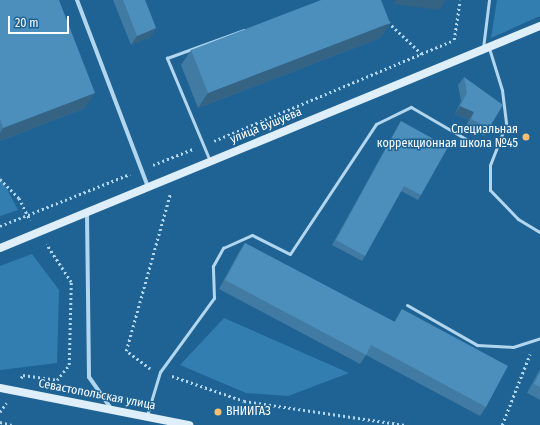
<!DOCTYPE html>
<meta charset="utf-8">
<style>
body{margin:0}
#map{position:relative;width:540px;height:425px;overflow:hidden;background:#1f6394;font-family:"Fira Sans Condensed",sans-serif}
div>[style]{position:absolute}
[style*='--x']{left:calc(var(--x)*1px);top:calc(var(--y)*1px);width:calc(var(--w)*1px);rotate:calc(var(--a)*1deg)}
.green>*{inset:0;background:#337eb1}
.path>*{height:2.5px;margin-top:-1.25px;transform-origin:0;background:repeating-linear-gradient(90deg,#b2d6ee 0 2px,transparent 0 5px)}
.lane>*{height:3px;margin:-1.5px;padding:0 1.5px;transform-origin:1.5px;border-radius:1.5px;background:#b2d6ee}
.street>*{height:4px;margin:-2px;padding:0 2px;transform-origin:2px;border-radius:2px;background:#b2d6ee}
.secondary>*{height:8px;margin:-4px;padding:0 4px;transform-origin:4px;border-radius:4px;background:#deeffa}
.wall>*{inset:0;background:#417aa2}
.shaded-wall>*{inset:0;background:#356384}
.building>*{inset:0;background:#4c8ebc}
.dots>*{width:11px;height:11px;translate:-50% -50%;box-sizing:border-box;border:2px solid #1f6394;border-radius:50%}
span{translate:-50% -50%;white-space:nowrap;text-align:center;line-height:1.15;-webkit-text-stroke:3px #1f6394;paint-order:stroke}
.street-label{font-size:12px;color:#fff}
.poi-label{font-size:12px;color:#fff}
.right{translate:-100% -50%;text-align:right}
.left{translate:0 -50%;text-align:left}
.scale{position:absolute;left:8px;top:16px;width:61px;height:18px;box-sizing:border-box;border:2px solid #fff;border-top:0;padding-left:5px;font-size:12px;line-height:14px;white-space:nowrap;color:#fff;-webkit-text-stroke:3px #1f6394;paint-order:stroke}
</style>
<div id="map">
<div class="green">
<div style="clip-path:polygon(497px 0,540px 0,540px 16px,491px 38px)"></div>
<div style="clip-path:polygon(0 176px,18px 210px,0 216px)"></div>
<div style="clip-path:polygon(32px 254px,59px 290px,57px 363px,0 370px,0 266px)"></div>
<div style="clip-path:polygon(224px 318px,349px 373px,288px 396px,246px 393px,180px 365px)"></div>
</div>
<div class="path">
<div style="--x:388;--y:22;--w:47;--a:43.3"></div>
<div style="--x:214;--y:141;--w:260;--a:-22.8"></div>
<div style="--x:454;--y:40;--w:40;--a:-81.5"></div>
<div style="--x:153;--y:165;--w:43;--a:-21.8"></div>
<div style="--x:0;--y:179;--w:27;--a:45"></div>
<div style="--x:19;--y:198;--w:25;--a:63"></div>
<div style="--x:0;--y:226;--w:140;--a:-21.8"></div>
<div style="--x:150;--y:369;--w:30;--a:-143"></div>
<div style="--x:126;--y:351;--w:163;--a:-74.3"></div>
<div style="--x:172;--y:376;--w:76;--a:19.1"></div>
<div style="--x:244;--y:401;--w:163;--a:8.5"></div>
<div style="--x:21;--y:378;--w:4;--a:-56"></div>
<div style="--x:23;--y:375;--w:34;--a:8"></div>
<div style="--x:57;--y:380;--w:19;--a:-51"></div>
<div style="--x:69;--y:365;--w:83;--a:-88.6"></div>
<div style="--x:71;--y:282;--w:45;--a:-123.3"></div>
<div style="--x:0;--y:412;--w:11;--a:-56"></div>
<div style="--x:0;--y:422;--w:12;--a:14"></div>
<div style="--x:502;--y:425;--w:76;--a:-68.5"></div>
</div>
<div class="lane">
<div style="--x:483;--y:48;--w:48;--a:-82.9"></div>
<div style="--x:489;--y:48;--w:44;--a:72.8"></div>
<div style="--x:502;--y:90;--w:34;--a:83"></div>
<div style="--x:506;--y:124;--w:44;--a:111.3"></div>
<div style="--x:490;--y:165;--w:25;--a:90"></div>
<div style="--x:490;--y:190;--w:40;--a:46"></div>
<div style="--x:518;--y:219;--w:26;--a:31"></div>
<div style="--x:210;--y:161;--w:112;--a:-112.7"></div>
<div style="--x:167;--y:58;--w:82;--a:-20"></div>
<div style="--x:407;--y:305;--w:81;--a:29.7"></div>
<div style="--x:477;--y:345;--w:36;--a:3"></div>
<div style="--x:513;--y:347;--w:28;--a:-18"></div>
<div style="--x:147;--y:415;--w:45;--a:-73.2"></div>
<div style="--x:160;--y:372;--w:92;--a:-53.9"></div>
<div style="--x:214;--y:298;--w:32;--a:-92"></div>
<div style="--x:213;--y:266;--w:21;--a:-61"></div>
<div style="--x:223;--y:248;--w:32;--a:-24"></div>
<div style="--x:252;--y:235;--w:42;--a:26.6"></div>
<div style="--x:290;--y:254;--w:156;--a:-56.5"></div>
<div style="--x:376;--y:124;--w:39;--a:-26"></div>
<div style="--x:411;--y:107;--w:64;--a:30.2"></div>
</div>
<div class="street">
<div style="--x:77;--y:0;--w:200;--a:69.2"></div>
<div style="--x:87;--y:213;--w:164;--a:89.3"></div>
<div style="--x:89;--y:377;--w:38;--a:55"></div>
</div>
<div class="secondary">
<div style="--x:0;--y:248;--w:584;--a:-22.35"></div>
<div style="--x:0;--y:388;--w:193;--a:11.1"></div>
</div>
<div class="wall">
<div style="clip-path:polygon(0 0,85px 108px,0 141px)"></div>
<div style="clip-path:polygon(113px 0,145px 0,156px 28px,150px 37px,131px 45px)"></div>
<div style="clip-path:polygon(390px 23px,380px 38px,198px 108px,181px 65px,191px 50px)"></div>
<div style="clip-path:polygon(464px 77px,489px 128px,484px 136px,465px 127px,469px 120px,455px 114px,461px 101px,458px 85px)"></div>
<div style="clip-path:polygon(401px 121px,421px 195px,418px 200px,401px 191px,365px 256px,362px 261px,332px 245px,398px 126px)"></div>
<div style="clip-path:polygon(245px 243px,394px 322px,402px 309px,486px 407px,480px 416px,366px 355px,360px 364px,219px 289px,239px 252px)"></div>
<div style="clip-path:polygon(540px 369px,540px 400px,527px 393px)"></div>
</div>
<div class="shaded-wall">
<div style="clip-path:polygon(396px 0,446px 0,439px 10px,393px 4px)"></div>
<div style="clip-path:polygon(390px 23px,380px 38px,198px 108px,208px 93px)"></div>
<div style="clip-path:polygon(156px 28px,150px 37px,131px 45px,137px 36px)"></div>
<div style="clip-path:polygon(95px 93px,85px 108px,0 141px,0 133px,3px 128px)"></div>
<div style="clip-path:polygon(460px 106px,474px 112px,469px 120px,455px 114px)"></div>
</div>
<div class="building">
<div style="clip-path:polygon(0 0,59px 0,95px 93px,3px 128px,0 119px)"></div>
<div style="clip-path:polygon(123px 0,145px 0,156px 28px,137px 36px)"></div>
<div style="clip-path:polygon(321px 0,381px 0,390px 23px,208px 93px,191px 50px)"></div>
<div style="clip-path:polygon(464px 77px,503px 105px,489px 128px,471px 119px,474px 112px,460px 106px,467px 93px)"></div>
<div style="clip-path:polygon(401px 121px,448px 147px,421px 195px,404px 186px,365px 256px,336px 240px)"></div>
<div style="clip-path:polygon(245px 243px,395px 322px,402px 309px,508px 366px,486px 407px,371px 345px,366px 355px,225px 280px)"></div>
<div style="clip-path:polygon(540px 372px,540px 387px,534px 384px)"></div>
</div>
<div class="dots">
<div style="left:526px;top:137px;background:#fcbf72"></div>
<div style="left:218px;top:412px;background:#fcbf72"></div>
</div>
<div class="street-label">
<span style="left:266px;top:126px;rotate:-22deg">улица Бушуева</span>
<span style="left:97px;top:395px;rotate:11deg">Севастопольская улица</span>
</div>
<div class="poi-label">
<span class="right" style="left:518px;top:137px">Специальная<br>коррекционная школа №45</span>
<span class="left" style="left:226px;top:412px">ВНИИГАЗ</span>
</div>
<div class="scale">20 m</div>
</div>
